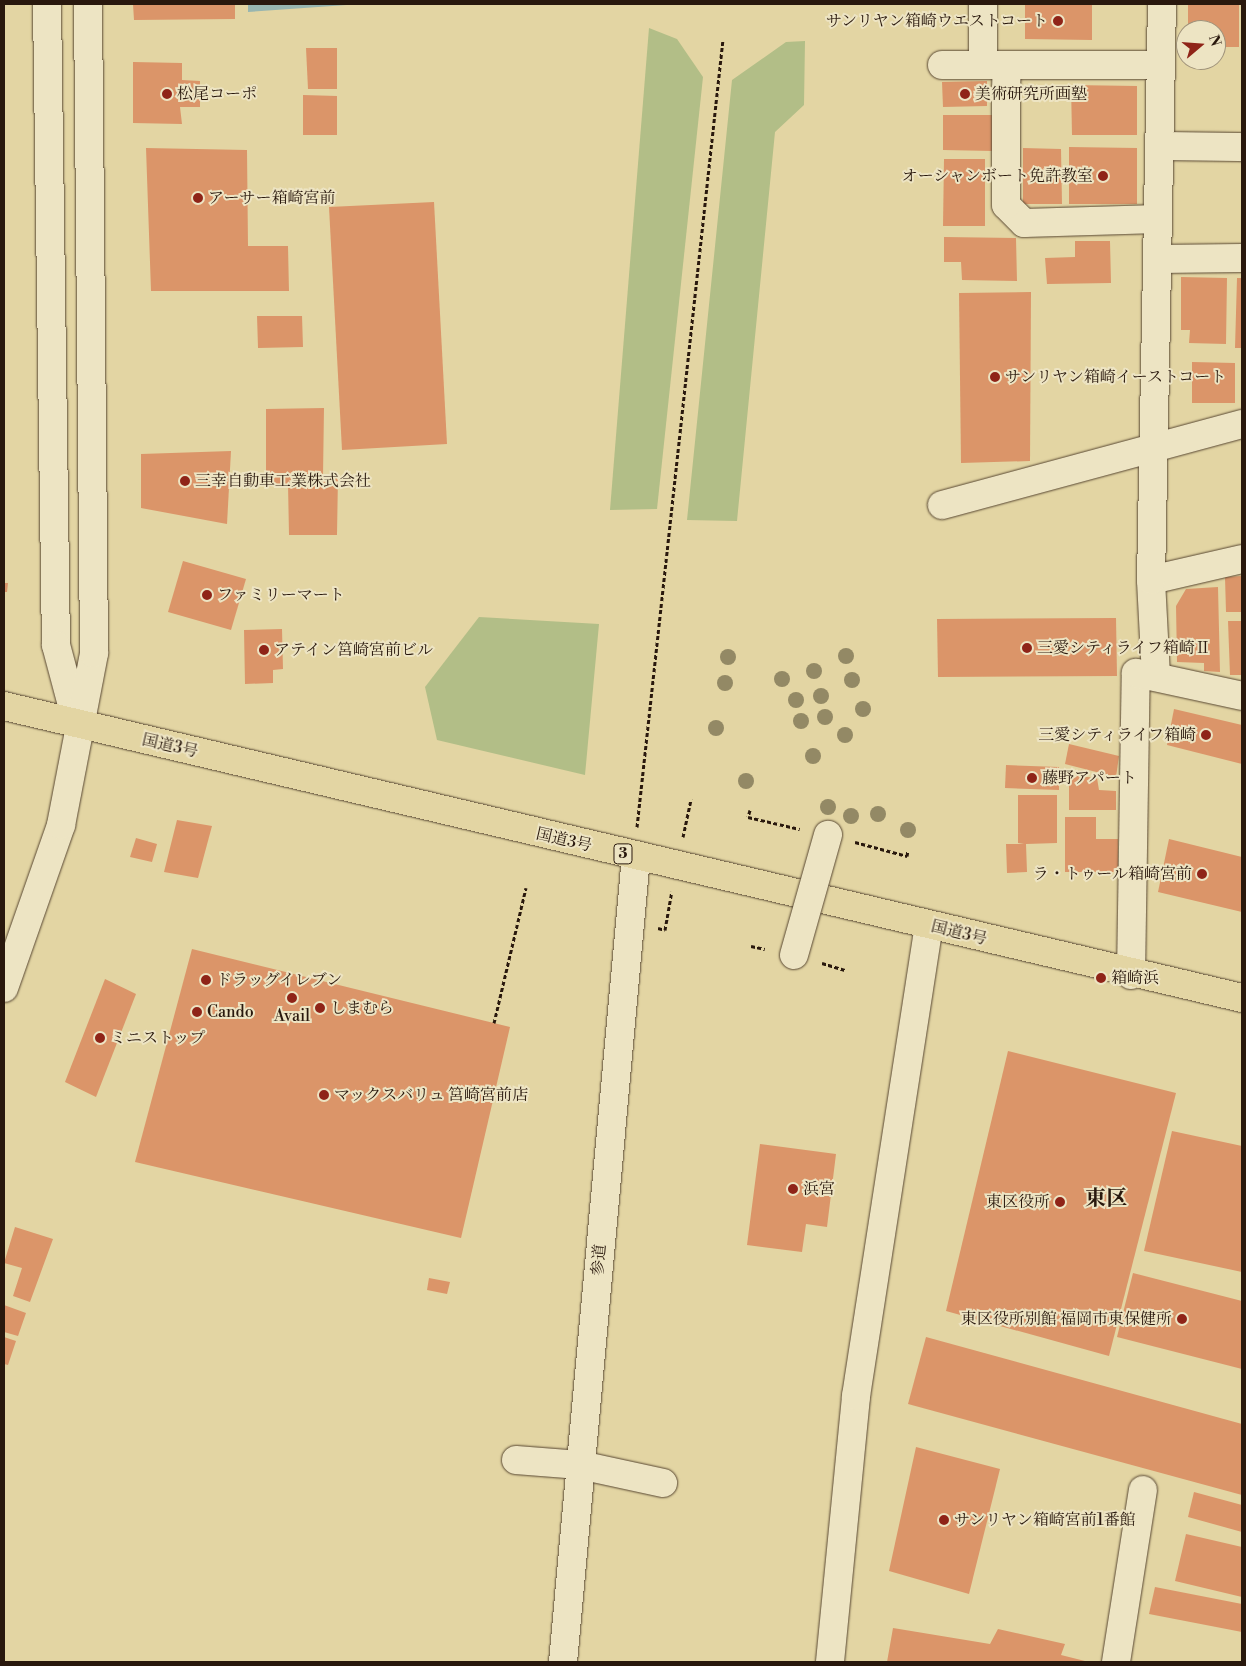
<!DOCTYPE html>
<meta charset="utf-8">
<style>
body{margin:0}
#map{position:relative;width:1246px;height:1666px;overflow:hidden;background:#e3d5a3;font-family:"Libre Bodoni","Noto Serif JP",serif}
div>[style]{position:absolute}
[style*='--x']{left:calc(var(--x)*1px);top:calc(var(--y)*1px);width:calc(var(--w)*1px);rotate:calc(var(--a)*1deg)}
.green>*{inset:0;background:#b2be87}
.water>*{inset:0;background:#98b6b0}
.building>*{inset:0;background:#db9569}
.path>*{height:3px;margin-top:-1.5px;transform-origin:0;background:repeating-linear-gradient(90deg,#29180d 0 4px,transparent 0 6.5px)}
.roads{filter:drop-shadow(0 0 1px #584732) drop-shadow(0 0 1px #584732)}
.minor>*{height:28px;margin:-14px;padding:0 14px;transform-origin:14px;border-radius:14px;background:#ede4c3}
.highway>*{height:28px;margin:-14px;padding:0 14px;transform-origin:14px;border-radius:14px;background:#e3d5a3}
.bridges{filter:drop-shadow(0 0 1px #584732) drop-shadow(0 0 1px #584732)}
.minor-bridge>*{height:28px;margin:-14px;padding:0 14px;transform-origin:14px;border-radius:14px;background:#ede4c3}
.trees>*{width:16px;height:16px;margin:-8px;border-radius:50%;background:#938965}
.dots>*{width:14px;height:14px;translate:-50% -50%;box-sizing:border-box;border:2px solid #ede4c3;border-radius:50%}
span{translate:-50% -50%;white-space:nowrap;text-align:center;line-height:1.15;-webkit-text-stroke:4px #ede4c3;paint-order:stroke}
.shield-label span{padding:1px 4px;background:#ede4c3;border:1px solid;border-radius:4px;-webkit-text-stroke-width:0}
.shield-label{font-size:15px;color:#29180d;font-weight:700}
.poi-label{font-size:16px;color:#29180d}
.right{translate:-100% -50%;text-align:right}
.left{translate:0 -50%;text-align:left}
.street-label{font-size:16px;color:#29180d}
.district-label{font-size:21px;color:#29180d;font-weight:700}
.frame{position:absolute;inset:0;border:5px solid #29180d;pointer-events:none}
.north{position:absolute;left:1176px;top:20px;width:50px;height:50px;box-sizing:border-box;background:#ede4c3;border:1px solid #9f927a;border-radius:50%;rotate:72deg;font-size:14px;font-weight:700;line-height:20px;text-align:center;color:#29180d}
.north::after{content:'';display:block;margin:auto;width:18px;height:22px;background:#8f2418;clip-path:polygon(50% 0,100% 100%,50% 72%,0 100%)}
</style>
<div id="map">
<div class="green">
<div style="clip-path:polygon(649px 28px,677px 39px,703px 77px,657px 509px,610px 510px)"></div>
<div style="clip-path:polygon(805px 41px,804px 105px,775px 132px,737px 521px,687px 520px,732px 80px,786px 42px)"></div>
<div style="clip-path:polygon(479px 617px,599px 624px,585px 775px,437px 740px,425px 687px)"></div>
</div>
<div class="water">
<div style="clip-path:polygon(248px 4px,361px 4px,248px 12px)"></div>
</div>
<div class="building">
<div style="clip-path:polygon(133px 4px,235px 4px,235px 19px,134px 20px)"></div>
<div style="clip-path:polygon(1025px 4px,1092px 4px,1092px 40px,1025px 39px)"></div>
<div style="clip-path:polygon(1188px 4px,1239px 4px,1239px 47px,1216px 47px,1216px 30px,1188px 30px)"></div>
<div style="clip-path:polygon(306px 48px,337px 48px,337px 89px,308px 89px)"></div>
<div style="clip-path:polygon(133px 62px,182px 63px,182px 80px,200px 81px,200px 107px,180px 107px,182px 124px,133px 123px)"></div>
<div style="clip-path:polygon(987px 81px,987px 106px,943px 107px,942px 82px)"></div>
<div style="clip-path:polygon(1071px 85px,1137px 86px,1137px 135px,1072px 135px)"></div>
<div style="clip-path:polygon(303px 95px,337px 96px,337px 135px,303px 135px)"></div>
<div style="clip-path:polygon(943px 115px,994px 115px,993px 151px,943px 150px)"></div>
<div style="clip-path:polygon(1069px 147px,1137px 148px,1137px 204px,1069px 204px)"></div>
<div style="clip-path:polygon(146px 148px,247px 150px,248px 246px,288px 246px,289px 291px,151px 291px)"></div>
<div style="clip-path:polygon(1023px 148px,1061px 149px,1062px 204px,1023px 204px)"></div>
<div style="clip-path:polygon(944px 159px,985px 159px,985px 226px,943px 226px)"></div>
<div style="clip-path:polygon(434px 202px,447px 444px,342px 450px,329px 207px)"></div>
<div style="clip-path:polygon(944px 237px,1016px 238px,1017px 281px,962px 280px,961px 262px,944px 262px)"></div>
<div style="clip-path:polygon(1075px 241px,1110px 241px,1111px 283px,1047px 284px,1045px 258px,1075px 257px)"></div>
<div style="clip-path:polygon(1181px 277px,1227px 278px,1226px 344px,1189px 343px,1190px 330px,1181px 330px)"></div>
<div style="clip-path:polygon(1237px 278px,1242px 278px,1242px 348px,1235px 348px)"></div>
<div style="clip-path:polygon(1031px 292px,1030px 461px,961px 463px,959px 293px)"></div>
<div style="clip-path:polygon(257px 316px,302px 316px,303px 347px,258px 348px)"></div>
<div style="clip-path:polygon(1192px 362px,1235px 363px,1235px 403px,1192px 403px)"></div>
<div style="clip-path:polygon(324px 408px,323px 476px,338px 476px,337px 535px,289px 535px,288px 484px,266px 487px,266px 409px)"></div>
<div style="clip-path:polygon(231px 451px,227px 524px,141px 508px,141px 454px)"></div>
<div style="clip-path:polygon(183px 561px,246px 579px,231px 630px,168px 612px)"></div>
<div style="clip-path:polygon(1242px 576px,1242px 612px,1226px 612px,1225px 577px)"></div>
<div style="clip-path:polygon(4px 583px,8px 583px,7px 592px,4px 592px)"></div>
<div style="clip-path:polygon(1218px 587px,1220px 672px,1204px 671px,1204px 663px,1177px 662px,1176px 606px,1186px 589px)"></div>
<div style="clip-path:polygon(1116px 618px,1117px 676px,938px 677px,937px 619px)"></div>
<div style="clip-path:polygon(1228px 621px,1242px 621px,1242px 675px,1230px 675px)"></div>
<div style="clip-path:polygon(282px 629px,283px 669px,273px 670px,273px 683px,245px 684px,244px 630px)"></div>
<div style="clip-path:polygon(1174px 709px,1242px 725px,1242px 764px,1167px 745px)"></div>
<div style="clip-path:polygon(1069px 744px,1119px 756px,1116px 777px,1065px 764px)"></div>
<div style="clip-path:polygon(1006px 765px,1059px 767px,1059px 790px,1005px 788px)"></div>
<div style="clip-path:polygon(1069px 775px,1097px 778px,1099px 790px,1116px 791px,1116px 810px,1069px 810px)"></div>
<div style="clip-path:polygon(1018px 795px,1057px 795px,1057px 843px,1026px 844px,1027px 872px,1007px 873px,1006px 844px,1024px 844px,1018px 843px)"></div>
<div style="clip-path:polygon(1065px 817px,1096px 817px,1096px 839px,1118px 839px,1118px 872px,1065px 872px)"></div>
<div style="clip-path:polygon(177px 820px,212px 826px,198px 878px,164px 872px)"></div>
<div style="clip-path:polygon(136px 838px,157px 844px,152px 862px,130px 857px)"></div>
<div style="clip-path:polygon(1169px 839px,1242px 857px,1242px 912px,1158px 892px)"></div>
<div style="clip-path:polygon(192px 949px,510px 1027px,461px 1238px,135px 1162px)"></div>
<div style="clip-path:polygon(105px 979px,136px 994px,96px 1097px,65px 1082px)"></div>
<div style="clip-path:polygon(1008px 1051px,1176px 1093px,1109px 1356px,946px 1311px)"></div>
<div style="clip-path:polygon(1172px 1131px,1242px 1146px,1242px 1272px,1144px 1251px)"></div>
<div style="clip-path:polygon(760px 1144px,836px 1154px,827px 1227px,806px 1224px,802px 1252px,747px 1245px)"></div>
<div style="clip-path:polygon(15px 1227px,53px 1239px,30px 1302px,13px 1296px,22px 1268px,4px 1263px)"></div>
<div style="clip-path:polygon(1133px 1273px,1242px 1301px,1242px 1369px,1117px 1337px)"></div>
<div style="clip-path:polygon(429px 1278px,450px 1282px,447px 1294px,427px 1290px)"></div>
<div style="clip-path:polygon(4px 1305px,26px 1313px,18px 1336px,4px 1332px)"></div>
<div style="clip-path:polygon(4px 1337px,16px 1341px,8px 1365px,4px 1364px)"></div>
<div style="clip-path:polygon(926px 1337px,1242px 1424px,1242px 1495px,908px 1404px)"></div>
<div style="clip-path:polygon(916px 1447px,1000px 1469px,969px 1594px,889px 1571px)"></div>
<div style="clip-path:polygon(1194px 1492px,1242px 1505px,1242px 1532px,1188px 1517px)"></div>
<div style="clip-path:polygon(1186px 1534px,1242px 1547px,1242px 1597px,1175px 1581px)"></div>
<div style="clip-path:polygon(1155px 1587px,1242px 1604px,1242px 1632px,1149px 1614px)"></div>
<div style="clip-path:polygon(893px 1628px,990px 1644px,998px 1629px,1065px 1644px,1061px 1655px,1089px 1662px,887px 1662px)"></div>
</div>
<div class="path">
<div style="--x:750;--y:810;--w:7;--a:106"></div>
<div style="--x:748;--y:817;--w:53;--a:13"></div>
<div style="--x:637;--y:827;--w:793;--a:-83.77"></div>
<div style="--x:683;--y:837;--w:39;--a:-78"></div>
<div style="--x:855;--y:842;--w:54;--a:15.1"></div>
<div style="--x:907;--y:856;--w:6;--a:-81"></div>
<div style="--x:658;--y:928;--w:7;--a:16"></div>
<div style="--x:665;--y:930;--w:39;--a:-80"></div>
<div style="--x:751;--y:946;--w:14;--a:12"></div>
<div style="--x:822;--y:963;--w:24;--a:17"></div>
<div style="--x:494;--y:1023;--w:139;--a:-76.7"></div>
</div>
<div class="roads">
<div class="minor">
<div style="--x:47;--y:4;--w:641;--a:89.2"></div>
<div style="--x:56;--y:645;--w:78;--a:75.1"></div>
<div style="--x:983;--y:63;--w:59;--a:-90"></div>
<div style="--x:942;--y:65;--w:65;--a:0"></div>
<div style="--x:1160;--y:146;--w:82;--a:0.7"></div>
<div style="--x:1158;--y:219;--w:134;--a:178.3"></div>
<div style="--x:1024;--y:223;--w:25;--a:-135"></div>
<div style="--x:1006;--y:205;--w:115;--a:-90"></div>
<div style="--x:1006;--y:90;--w:25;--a:-88"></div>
<div style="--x:1007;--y:65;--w:154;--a:0"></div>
<div style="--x:1159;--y:259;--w:83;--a:-0.7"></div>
<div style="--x:942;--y:505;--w:311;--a:-15.1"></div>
<div style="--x:1151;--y:580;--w:93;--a:-13"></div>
<div style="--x:1156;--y:676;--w:96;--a:-93"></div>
<div style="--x:1151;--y:580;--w:576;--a:-88.91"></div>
<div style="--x:1131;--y:975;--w:302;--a:-89.1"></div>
<div style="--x:1136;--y:673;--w:108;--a:12.2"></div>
<div style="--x:4;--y:988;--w:173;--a:-70.7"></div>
<div style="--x:61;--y:825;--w:175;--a:-79.1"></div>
<div style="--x:94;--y:653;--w:649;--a:-90.53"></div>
<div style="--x:516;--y:1460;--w:64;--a:4.5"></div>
<div style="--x:580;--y:1465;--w:85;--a:12.2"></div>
<div style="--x:563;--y:1662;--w:808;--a:-84.82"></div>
<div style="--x:830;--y:1662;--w:267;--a:-84.4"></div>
<div style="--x:856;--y:1396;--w:476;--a:-81.2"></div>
<div style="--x:1116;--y:1662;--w:174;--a:-81.1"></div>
</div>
<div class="highway">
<div style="--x:4;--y:706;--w:1272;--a:13.27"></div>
</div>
</div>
<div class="bridges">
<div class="minor-bridge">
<div style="--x:794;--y:955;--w:125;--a:-74.2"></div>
</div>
</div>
<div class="trees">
<div style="left:846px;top:656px"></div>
<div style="left:728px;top:657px"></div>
<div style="left:814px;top:671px"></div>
<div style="left:782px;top:679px"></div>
<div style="left:852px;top:680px"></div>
<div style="left:725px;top:683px"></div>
<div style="left:821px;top:696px"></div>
<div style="left:796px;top:700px"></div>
<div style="left:863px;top:709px"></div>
<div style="left:825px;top:717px"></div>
<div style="left:801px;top:721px"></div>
<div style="left:716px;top:728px"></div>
<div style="left:845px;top:735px"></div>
<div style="left:813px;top:756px"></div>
<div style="left:746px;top:781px"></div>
<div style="left:828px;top:807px"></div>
<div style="left:878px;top:814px"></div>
<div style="left:851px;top:816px"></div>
<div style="left:908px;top:830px"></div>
</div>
<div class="dots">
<div style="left:1058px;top:21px;background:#8f2418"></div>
<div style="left:167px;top:94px;background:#8f2418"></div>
<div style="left:965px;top:94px;background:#8f2418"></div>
<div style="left:1103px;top:176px;background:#8f2418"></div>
<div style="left:198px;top:198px;background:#8f2418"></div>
<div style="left:995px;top:377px;background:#8f2418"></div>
<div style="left:185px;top:481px;background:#8f2418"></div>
<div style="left:207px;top:595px;background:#8f2418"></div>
<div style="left:1027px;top:648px;background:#8f2418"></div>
<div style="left:264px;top:650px;background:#8f2418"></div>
<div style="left:1206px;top:735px;background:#8f2418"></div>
<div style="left:1032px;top:778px;background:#8f2418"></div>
<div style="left:1202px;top:874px;background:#8f2418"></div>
<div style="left:1101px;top:978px;background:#8f2418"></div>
<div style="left:206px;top:980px;background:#8f2418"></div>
<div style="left:292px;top:998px;background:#8f2418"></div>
<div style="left:320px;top:1008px;background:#8f2418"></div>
<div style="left:197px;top:1012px;background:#8f2418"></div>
<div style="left:100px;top:1038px;background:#8f2418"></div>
<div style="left:324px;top:1095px;background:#8f2418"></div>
<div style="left:793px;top:1189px;background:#8f2418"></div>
<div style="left:1060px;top:1202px;background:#8f2418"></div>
<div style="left:1182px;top:1319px;background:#8f2418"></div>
<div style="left:944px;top:1520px;background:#8f2418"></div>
</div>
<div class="shield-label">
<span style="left:623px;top:854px">3</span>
</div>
<div class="poi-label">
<span class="right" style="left:1048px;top:21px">サンリヤン箱崎ウエストコート</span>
<span class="left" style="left:177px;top:94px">松尾コーポ</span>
<span class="left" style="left:975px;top:94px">美術研究所画塾</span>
<span class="right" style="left:1093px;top:176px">オーシャンボート免許教室</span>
<span class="left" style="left:208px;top:198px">アーサー箱崎宮前</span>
<span class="left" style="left:1005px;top:377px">サンリヤン箱崎イーストコート</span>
<span class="left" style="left:195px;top:481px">三幸自動車工業株式会社</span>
<span class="left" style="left:217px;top:595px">ファミリーマート</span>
<span class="left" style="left:1037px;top:648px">三愛シティライフ箱崎Ⅱ</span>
<span class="left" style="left:274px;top:650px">アテイン筥崎宮前ビル</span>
<span class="right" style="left:1196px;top:735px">三愛シティライフ箱崎</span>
<span class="left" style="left:1042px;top:778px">藤野アパート</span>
<span class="right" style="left:1192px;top:874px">ラ・トゥール箱崎宮前</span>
<span class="left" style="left:1111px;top:978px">箱崎浜</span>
<span class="left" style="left:216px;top:980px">ドラッグイレブン</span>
<span class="left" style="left:330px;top:1008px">しまむら</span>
<span class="left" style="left:207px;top:1012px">Cando</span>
<span style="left:292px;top:1016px">Avail</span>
<span class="left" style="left:110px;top:1038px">ミニストップ</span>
<span class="left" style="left:334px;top:1095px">マックスバリュ 筥崎宮前店</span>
<span class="left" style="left:803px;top:1189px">浜宮</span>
<span class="right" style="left:1050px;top:1202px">東区役所</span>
<span class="right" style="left:1172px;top:1319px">東区役所別館 福岡市東保健所</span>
<span class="left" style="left:954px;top:1520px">サンリヤン箱崎宮前1番館</span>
</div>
<div class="street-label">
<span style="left:170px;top:746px;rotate:13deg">国道3号</span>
<span style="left:564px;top:840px;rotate:13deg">国道3号</span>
<span style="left:959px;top:933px;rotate:14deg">国道3号</span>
<span style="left:599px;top:1260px;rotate:-85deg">参道</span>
</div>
<div class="district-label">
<span style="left:1106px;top:1199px">東区</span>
</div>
<div class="frame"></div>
<div class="north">N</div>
</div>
